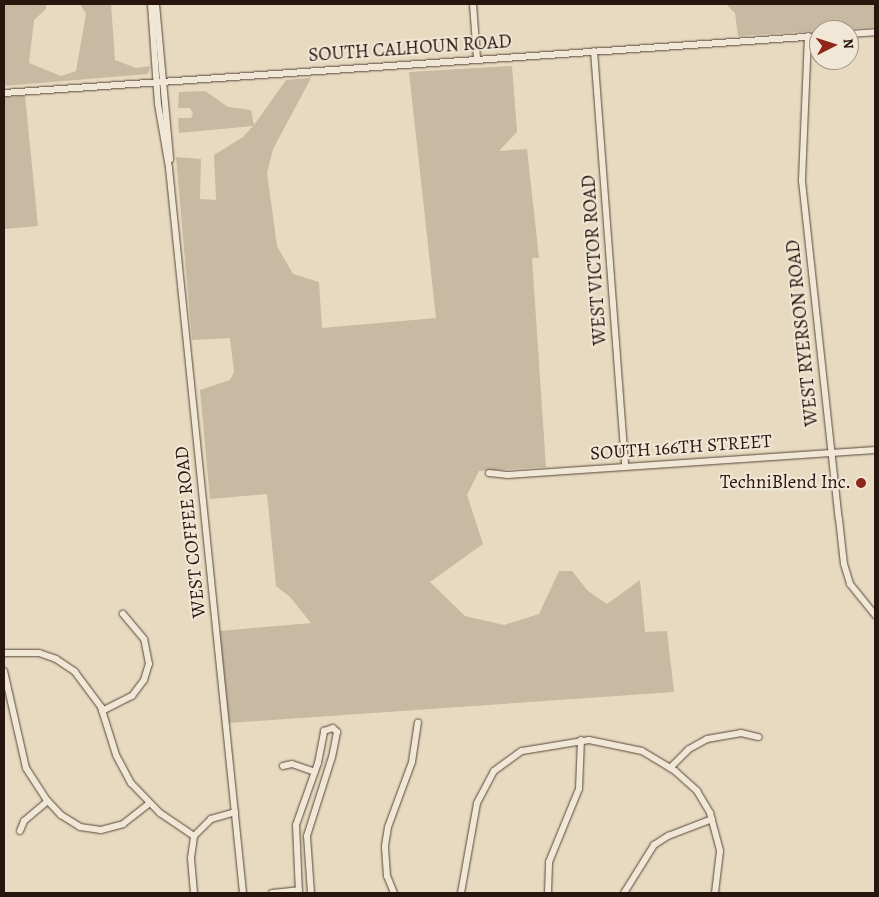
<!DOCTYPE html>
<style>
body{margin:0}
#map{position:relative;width:879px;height:897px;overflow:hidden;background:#e8dac0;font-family:Alegreya,serif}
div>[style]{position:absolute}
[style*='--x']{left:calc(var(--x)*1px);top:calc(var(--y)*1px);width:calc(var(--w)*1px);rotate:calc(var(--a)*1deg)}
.green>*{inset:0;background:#c7b9a2}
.roads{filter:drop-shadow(0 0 1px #57463a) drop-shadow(0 0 1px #57463a)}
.minor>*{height:6px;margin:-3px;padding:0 3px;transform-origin:3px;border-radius:3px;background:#f0e7d6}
.dots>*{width:14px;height:14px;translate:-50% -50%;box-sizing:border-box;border:2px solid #f0e7d6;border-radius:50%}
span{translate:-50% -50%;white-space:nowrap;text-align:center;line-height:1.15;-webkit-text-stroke:4px #f0e7d6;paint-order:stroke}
.street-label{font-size:19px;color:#27150e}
.poi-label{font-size:19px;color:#27150e}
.right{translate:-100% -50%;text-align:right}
.frame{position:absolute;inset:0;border:5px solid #27150e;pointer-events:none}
.north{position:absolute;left:809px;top:20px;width:50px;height:50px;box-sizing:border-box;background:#f0e7d6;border:1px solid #a09386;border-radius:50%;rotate:85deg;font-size:14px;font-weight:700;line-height:20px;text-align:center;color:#27150e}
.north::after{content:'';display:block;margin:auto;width:18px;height:22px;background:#8f2418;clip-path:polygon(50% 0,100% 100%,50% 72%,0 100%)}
</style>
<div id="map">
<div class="green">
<div style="clip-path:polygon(4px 4px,46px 4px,46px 9px,34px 20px,29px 63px,61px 76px,76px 71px,86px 14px,80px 4px,111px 4px,115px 60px,136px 68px,150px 66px,148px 74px,4px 86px)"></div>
<div style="clip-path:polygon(726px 4px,875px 4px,875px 27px,738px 36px,735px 13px)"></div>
<div style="clip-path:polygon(512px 66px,517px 132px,499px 151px,527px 149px,539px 258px,532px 258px,546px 467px,479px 471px,467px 495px,483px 544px,430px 582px,465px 616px,504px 625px,539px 614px,559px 571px,572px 571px,588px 591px,607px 604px,640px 580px,645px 632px,667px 631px,674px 692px,229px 723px,220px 631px,311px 623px,290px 597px,276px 586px,267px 494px,210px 499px,200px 390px,230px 380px,234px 372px,230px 338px,192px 340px,176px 157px,201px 159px,200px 199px,216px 200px,214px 155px,243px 137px,253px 126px,179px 133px,178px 118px,191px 118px,193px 114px,190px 108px,178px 108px,179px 92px,205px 91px,228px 107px,251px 110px,254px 125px,286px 80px,311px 78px,273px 149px,267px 173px,277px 246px,293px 274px,319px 282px,322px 328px,436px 318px,409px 72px)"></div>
<div style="clip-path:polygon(25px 96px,38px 226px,4px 229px,4px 97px)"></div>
</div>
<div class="roads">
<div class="minor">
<div style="--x:151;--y:4;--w:100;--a:86"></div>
<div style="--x:158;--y:104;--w:65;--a:80.2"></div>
<div style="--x:169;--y:168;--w:729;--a:84.17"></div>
<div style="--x:156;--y:4;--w:156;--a:84.8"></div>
<div style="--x:473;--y:4;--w:55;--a:85.8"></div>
<div style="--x:849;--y:34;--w:26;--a:-4"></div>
<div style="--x:808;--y:36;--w:145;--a:92.4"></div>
<div style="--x:802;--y:181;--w:340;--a:83.8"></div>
<div style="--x:839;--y:519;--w:45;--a:83.7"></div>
<div style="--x:844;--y:564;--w:21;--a:73"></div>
<div style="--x:850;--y:584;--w:40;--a:51"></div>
<div style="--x:594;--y:51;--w:417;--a:85.7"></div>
<div style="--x:4;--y:93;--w:817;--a:-4"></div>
<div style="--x:489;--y:473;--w:18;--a:6"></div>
<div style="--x:507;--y:475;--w:369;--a:-3.9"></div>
<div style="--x:4;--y:653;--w:35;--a:0"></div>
<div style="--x:39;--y:653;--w:18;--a:19"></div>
<div style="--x:56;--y:659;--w:23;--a:34"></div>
<div style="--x:75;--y:672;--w:44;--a:53.4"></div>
<div style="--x:101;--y:707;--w:50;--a:72.6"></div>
<div style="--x:116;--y:755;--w:32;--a:62"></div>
<div style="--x:131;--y:783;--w:42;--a:46"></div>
<div style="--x:160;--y:813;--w:41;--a:34.1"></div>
<div style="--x:4;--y:671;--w:99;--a:77.2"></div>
<div style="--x:26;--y:768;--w:37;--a:57"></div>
<div style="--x:46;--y:799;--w:22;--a:47"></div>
<div style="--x:61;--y:815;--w:22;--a:32"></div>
<div style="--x:80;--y:827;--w:21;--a:8"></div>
<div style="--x:101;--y:830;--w:23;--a:-15"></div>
<div style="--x:123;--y:824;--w:33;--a:-38"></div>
<div style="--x:102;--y:711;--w:34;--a:-27"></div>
<div style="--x:132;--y:696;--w:20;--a:-53"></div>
<div style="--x:144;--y:680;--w:17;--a:-73"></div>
<div style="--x:149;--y:664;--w:25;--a:-101"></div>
<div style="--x:144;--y:639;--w:33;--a:-130"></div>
<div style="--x:283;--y:766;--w:9;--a:-13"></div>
<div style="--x:292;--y:764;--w:24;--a:19"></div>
<div style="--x:670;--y:768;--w:27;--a:-45"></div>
<div style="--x:689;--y:749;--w:21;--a:-29"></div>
<div style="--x:707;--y:739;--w:35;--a:-10"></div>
<div style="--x:741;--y:733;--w:18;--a:13"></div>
<div style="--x:20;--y:831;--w:11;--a:-68"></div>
<div style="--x:24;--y:821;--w:31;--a:-40"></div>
<div style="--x:194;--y:893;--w:35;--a:-95"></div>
<div style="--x:191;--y:858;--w:22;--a:-82"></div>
<div style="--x:194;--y:836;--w:24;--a:-45"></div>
<div style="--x:211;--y:819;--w:25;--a:-16"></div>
<div style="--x:272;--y:893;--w:27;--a:-6"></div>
<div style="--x:299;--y:893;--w:68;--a:-92.5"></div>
<div style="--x:296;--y:825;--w:66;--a:-70.5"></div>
<div style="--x:318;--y:763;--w:33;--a:-79"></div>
<div style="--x:324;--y:731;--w:9;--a:-18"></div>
<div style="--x:333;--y:728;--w:6;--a:45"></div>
<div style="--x:337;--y:732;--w:25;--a:101"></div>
<div style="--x:332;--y:757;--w:83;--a:107.6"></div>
<div style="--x:307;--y:836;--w:57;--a:86"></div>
<div style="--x:394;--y:893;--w:18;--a:-112"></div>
<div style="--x:387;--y:876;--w:30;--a:-94"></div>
<div style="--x:385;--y:846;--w:19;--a:-81"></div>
<div style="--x:388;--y:827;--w:69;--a:-69.7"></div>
<div style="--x:412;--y:762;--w:40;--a:-81.5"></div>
<div style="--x:461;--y:893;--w:91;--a:-79.9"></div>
<div style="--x:477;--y:803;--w:36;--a:-62"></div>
<div style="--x:494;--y:771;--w:34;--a:-36"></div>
<div style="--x:522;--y:751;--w:68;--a:-9.3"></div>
<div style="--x:589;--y:740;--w:54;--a:11.7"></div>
<div style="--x:642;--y:751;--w:39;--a:31"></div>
<div style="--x:675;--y:771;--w:30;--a:42"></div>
<div style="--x:697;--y:791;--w:26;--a:59"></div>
<div style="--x:710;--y:813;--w:39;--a:75"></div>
<div style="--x:720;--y:851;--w:42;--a:96.8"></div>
<div style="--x:548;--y:893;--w:31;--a:-88"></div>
<div style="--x:549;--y:862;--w:79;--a:-67.7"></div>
<div style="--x:579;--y:789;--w:49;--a:-87.7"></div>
<div style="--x:624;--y:893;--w:57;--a:-58"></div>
<div style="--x:654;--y:845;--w:17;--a:-33"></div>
<div style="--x:668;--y:836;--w:47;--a:-21.1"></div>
</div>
</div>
<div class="dots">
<div style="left:861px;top:483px;background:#8f2418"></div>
</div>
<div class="street-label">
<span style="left:410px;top:49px;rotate:-4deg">SOUTH CALHOUN ROAD</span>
<span style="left:595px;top:260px;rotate:-94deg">WEST VICTOR ROAD</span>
<span style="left:803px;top:333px;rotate:-96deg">WEST RYERSON ROAD</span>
<span style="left:681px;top:448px;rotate:-4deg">SOUTH 166TH STREET</span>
<span style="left:191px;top:532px;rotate:-96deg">WEST COFFEE ROAD</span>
</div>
<div class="poi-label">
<span class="right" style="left:851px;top:483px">TechniBlend Inc.</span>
</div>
<div class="frame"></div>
<div class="north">N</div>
</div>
